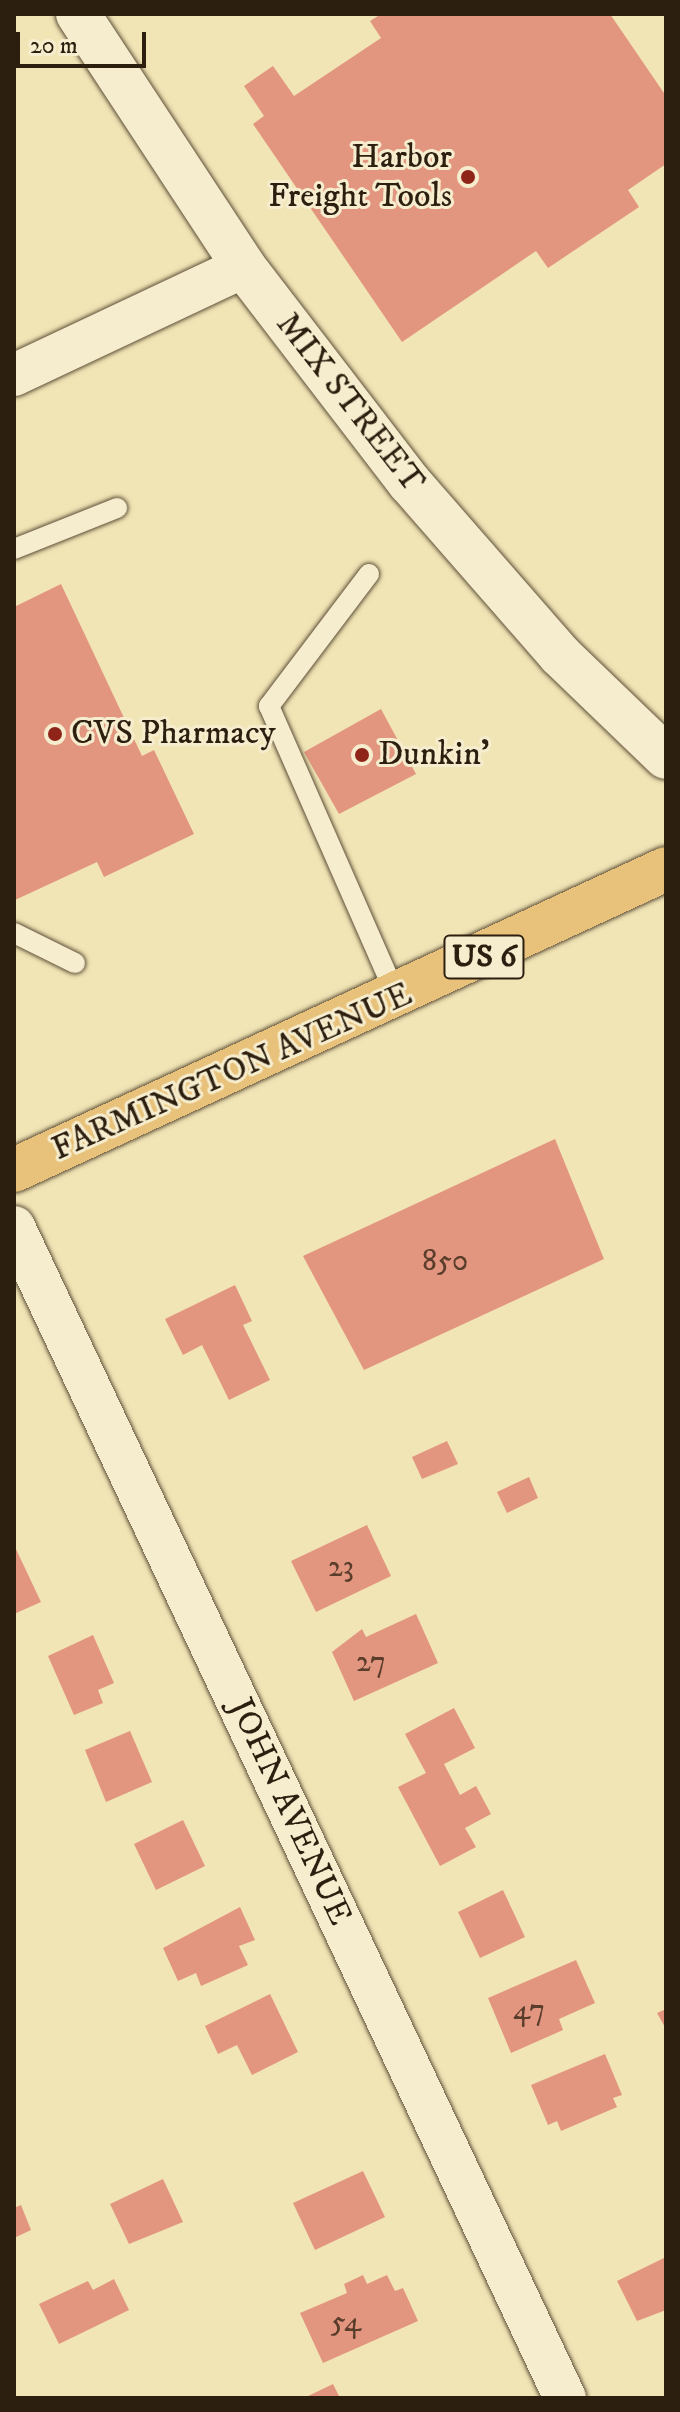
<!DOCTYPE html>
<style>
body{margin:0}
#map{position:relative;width:680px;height:2412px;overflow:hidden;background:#f1e4b5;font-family:"IM FELL DW Pica",serif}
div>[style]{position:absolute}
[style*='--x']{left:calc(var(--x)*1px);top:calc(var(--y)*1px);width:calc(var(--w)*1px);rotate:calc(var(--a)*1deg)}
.building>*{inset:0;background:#e3967f}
.roads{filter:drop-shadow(0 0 2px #5e5038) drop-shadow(0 0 2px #5e5038)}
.service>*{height:20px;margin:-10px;padding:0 10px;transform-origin:10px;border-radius:10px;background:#f6edcf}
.minor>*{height:42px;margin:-21px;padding:0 21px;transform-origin:21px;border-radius:21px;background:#f6edcf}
.secondary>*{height:44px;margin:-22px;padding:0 22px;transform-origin:22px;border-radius:22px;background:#f6edcf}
.trunk>*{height:44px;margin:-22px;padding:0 22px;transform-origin:22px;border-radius:22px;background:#e8c27a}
.dots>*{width:22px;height:22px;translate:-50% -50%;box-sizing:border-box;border:4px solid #f6edcf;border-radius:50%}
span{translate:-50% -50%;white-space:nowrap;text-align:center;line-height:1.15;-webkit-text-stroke:6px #f6edcf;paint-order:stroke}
.number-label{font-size:30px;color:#5a3d2b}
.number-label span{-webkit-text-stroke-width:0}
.shield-label span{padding:2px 6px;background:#f6edcf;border:2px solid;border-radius:6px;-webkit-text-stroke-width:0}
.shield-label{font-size:32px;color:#2d1f0f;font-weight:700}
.poi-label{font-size:34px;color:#2d1f0f}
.right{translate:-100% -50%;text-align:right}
.left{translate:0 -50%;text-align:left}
.street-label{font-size:34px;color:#2d1f0f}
.frame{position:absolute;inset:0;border:16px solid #2d1f0f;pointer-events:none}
.scale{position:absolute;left:16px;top:32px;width:130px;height:36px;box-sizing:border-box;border:4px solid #2d1f0f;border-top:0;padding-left:10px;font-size:24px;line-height:28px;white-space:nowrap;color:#2d1f0f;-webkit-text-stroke:6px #f6edcf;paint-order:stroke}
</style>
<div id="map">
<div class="building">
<div style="clip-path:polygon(381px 14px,610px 14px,666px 96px,666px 164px,628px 190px,639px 207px,548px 268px,536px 251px,402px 342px,253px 124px,264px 116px,244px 86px,273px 66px,294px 96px,381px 38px,370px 21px)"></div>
<div style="clip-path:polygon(61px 584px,142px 756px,154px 750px,194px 834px,104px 877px,97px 862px,15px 900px,14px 607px)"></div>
<div style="clip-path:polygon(381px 709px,416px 774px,339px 814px,304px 752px)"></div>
<div style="clip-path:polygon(555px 1139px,604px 1259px,364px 1370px,303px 1256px)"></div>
<div style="clip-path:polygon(235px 1285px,252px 1321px,243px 1325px,270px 1380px,229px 1400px,202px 1345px,183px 1355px,165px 1319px)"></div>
<div style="clip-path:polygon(447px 1441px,458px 1464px,422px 1479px,412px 1457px)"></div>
<div style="clip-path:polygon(529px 1477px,538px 1498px,507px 1513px,497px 1492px)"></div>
<div style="clip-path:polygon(367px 1525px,391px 1576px,316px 1612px,291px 1561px)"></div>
<div style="clip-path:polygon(14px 1545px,41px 1602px,14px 1614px)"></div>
<div style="clip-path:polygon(416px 1614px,438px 1663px,354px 1701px,332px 1652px,362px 1629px,366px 1637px)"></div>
<div style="clip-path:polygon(93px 1635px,114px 1683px,98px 1690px,103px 1703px,74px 1715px,48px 1656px)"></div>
<div style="clip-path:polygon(454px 1708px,475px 1748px,444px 1764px,460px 1795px,476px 1786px,491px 1814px,465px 1828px,476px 1847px,440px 1866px,398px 1787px,426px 1773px,405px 1734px)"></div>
<div style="clip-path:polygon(130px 1731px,152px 1782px,106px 1802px,85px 1750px)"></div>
<div style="clip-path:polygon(183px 1820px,205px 1866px,156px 1890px,134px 1844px)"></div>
<div style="clip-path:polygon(503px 1890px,525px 1937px,480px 1958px,458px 1912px)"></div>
<div style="clip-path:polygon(240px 1907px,255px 1940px,239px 1946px,248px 1965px,201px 1986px,196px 1973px,178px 1981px,163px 1948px)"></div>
<div style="clip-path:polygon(576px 1960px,595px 2003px,559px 2019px,563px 2030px,511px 2053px,488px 1998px)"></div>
<div style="clip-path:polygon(270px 1994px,298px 2052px,252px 2075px,237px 2045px,218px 2054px,205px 2026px)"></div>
<div style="clip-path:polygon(666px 2009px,666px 2029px,657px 2013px)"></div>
<div style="clip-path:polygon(605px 2054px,622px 2095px,613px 2098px,617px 2107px,561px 2131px,557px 2121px,548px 2125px,531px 2085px)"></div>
<div style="clip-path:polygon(363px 2171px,385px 2217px,315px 2250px,293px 2203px)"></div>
<div style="clip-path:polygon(163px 2179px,183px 2222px,129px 2244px,110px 2204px)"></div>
<div style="clip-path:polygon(21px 2205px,31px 2230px,14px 2238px,14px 2208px)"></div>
<div style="clip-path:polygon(666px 2257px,666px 2310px,637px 2321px,617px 2281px)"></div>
<div style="clip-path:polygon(363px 2275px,367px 2284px,387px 2275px,395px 2291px,403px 2288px,418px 2321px,323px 2363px,300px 2313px,347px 2293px,344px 2284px)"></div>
<div style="clip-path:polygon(114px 2279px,129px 2310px,59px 2344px,39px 2304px,88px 2281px,93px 2290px)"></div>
<div style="clip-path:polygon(333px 2384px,340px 2398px,304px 2398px)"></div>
</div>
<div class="roads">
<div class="service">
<div style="--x:14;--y:549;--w:111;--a:-21.7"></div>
<div style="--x:369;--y:574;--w:166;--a:127.1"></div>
<div style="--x:269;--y:706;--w:317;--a:66.3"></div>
<div style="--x:14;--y:933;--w:68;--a:26.2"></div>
</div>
<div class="minor">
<div style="--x:14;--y:375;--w:254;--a:-25.2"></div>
<div style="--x:14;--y:1227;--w:1294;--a:64.8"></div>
</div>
<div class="secondary">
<div style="--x:78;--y:14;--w:303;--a:56.7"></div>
<div style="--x:244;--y:267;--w:272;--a:52.5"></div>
<div style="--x:410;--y:483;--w:228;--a:48.9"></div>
<div style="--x:560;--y:655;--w:147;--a:43.9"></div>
</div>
<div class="trunk">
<div style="--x:14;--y:1170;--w:718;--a:-24.78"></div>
</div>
</div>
<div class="dots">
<div style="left:468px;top:177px;background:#8f2418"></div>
<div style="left:55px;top:734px;background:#8f2418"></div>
<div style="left:362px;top:755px;background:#8f2418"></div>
</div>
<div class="number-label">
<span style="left:445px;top:1262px">850</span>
<span style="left:341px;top:1568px">23</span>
<span style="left:371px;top:1663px">27</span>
<span style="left:529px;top:2011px">47</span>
<span style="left:346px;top:2323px">54</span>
</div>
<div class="shield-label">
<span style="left:484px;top:957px">US 6</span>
</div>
<div class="poi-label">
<span class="right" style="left:452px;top:177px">Harbor<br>Freight Tools</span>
<span class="left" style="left:71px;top:734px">CVS Pharmacy</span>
<span class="left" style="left:378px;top:755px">Dunkin'</span>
</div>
<div class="street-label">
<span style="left:350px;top:403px;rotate:52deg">MIX STREET</span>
<span style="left:232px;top:1072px;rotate:-24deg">FARMINGTON AVENUE</span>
<span style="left:290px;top:1812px;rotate:65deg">JOHN AVENUE</span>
</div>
<div class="frame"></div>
<div class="scale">20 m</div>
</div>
